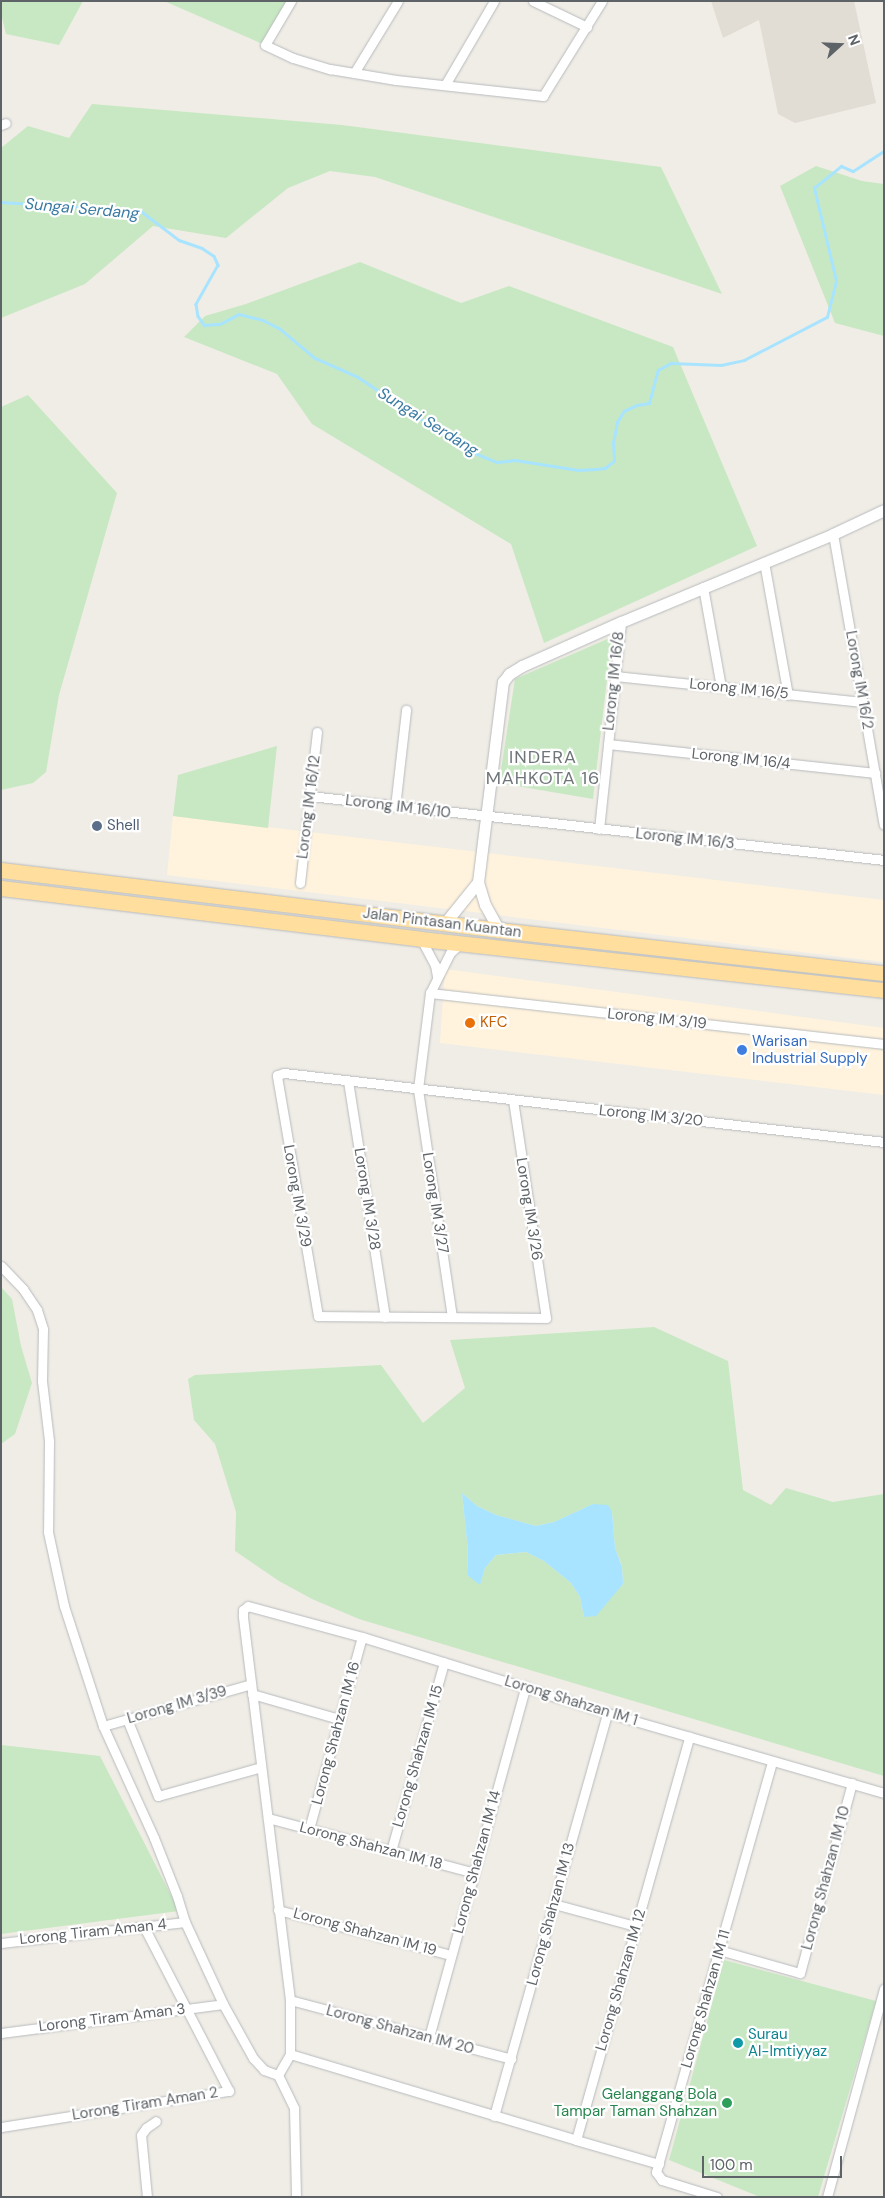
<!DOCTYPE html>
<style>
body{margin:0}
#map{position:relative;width:885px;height:2198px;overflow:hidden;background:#f0ede6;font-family:"DM Sans",sans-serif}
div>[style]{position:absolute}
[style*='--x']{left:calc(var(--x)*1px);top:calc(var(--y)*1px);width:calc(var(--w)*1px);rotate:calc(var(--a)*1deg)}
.commercial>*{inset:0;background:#fff3dd}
.education>*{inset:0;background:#e1dcd4}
.green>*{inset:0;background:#c7e8c2}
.water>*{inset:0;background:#a8e4ff}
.stream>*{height:2.5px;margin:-1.25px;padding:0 1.25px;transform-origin:1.25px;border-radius:1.25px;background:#a8e4ff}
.roads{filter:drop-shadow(0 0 1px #b7babd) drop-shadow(0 0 1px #b7babd)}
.minor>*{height:9px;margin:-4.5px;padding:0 4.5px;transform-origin:4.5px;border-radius:4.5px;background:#fff}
.tertiary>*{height:11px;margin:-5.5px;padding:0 5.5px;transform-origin:5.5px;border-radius:5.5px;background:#fff}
.trunk>*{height:15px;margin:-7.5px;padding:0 7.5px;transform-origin:7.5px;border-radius:7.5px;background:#ffde9e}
.dots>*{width:14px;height:14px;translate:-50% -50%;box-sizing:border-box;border:2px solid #fff;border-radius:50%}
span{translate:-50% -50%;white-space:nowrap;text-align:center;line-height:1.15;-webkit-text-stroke:4.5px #fff;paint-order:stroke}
.street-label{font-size:15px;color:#5e6367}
.service-label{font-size:15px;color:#4e5e75}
.left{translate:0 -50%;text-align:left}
.food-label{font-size:15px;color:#c56008}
.shop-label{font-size:15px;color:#366cbe}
.culture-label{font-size:15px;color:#0d838f}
.leisure-label{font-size:15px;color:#27864d}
.right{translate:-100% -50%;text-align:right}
.water-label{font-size:16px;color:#3b7ba3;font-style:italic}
.quarter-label{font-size:18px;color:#6f7579;letter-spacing:1px}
.frame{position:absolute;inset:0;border:2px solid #5e6367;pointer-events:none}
.north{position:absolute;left:815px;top:20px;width:50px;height:50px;-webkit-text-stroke:4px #fff;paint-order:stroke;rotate:70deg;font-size:14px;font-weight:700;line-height:20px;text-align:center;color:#5e6367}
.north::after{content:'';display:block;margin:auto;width:18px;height:22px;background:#5e6367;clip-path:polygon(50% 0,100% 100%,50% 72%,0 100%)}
.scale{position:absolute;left:702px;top:2156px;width:140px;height:22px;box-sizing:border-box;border:2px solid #5e6367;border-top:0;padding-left:6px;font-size:15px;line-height:18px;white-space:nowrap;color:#5e6367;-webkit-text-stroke:4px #fff;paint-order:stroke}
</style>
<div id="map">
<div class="commercial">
<div style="clip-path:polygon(173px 816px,884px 900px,884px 962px,167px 875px)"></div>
<div style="clip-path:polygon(445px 969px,884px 1028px,884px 1095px,440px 1043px)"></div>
</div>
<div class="education">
<div style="clip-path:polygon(711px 1px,854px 1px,876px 103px,795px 123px,778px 114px,759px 20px,723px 38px)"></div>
</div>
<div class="green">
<div style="clip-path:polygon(1px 1px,83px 1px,59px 45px,6px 34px,1px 14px)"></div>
<div style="clip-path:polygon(164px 1px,291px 1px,265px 45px)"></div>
<div style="clip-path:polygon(92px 104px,342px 125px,661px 167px,722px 294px,375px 177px,330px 171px,288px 188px,226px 238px,153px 226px,85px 284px,1px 318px,1px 148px,28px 126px,69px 138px)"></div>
<div style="clip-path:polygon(816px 166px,862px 181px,884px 184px,884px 336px,835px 323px,780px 186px)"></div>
<div style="clip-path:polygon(360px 262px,461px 303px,509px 286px,673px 347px,757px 546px,544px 643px,511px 544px,312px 424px,277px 374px,184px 337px,205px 316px,246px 304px)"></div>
<div style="clip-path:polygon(28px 395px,117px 493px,59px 695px,46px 772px,33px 783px,1px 790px,1px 407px)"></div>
<div style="clip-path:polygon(612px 637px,593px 799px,499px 783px,515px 679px)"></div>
<div style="clip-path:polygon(277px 746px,268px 828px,173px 816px,178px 775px)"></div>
<div style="clip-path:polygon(1px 1287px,12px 1299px,21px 1346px,32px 1383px,15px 1434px,1px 1444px)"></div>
<div style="clip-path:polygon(evenodd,654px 1327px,728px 1361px,743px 1490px,771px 1505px,786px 1488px,833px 1502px,884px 1494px,884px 1776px,359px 1619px,312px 1599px,279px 1581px,235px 1551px,236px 1512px,215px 1444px,194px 1420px,188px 1379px,195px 1375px,381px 1365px,423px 1423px,465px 1388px,450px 1340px,654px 1327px,462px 1493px,477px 1506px,496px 1515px,536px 1526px,554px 1522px,593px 1504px,612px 1512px,615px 1548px,622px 1566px,623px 1584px,611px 1597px,584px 1617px,580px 1597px,571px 1583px,544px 1561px,526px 1552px,496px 1555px,485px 1568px,480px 1584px,467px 1575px,468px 1551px,462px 1493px)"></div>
<div style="clip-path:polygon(1px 1745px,100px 1756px,179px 1911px,1px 1934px)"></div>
<div style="clip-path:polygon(724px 1960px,876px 2001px,818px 2197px,760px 2197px,669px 2160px)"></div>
</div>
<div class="water">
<div style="clip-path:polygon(462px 1493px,477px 1506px,496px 1515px,536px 1526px,554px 1522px,593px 1504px,608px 1505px,612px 1512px,615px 1548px,622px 1567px,623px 1584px,596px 1616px,584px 1617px,580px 1597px,571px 1583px,544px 1561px,526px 1552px,496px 1555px,485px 1568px,480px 1585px,467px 1575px,468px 1551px)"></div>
</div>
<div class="stream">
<div style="--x:1;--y:202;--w:140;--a:3.7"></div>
<div style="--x:141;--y:211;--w:48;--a:37.3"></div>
<div style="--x:179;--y:240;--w:24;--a:19"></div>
<div style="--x:202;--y:248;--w:14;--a:34"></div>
<div style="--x:214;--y:256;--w:10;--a:66"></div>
<div style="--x:218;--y:265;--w:45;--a:119.4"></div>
<div style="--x:196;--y:304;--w:12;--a:81"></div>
<div style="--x:198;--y:316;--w:11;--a:56"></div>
<div style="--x:204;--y:325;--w:16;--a:-4"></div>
<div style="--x:220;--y:324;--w:21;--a:-28"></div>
<div style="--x:239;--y:314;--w:25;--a:14"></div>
<div style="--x:263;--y:320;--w:18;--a:27"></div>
<div style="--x:279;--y:328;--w:47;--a:39.8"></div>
<div style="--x:315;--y:358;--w:47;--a:23.8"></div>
<div style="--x:358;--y:377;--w:131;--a:33.8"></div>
<div style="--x:467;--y:450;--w:32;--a:22"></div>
<div style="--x:497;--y:462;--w:18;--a:-6"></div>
<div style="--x:515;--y:460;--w:64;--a:9"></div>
<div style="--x:578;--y:470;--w:18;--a:-3"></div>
<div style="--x:596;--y:469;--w:9;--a:-6"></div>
<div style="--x:605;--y:468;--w:11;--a:-38"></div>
<div style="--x:614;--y:461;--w:18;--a:-93"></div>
<div style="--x:613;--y:443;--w:21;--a:-79"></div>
<div style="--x:617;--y:422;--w:13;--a:-58"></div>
<div style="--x:624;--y:411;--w:14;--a:-25"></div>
<div style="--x:637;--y:405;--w:12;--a:-9"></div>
<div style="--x:649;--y:403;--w:34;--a:-75"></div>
<div style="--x:658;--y:370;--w:15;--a:-28"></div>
<div style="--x:671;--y:363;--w:50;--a:2.3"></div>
<div style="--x:721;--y:365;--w:24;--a:-12"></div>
<div style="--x:744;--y:360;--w:93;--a:-27.4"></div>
<div style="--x:827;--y:317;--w:37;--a:-76"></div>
<div style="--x:836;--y:281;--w:96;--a:-103.3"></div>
<div style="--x:814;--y:188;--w:35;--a:-39"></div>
<div style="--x:841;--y:166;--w:13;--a:23"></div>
<div style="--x:853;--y:171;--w:37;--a:-33"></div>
</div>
<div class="roads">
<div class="minor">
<div style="--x:291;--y:1;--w:51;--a:120.6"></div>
<div style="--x:265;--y:45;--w:31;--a:25"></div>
<div style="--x:293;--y:58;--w:39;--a:17"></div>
<div style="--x:330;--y:69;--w:67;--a:9.5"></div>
<div style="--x:396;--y:80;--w:148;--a:6.2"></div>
<div style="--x:543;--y:96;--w:112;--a:-58.2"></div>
<div style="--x:533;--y:1;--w:60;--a:25.7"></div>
<div style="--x:354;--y:73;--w:84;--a:-58.6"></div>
<div style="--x:445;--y:85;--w:97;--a:-59.7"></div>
<div style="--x:1;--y:125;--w:5;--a:-22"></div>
<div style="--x:833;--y:534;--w:295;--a:80.1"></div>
<div style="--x:764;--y:562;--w:135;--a:79.8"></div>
<div style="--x:703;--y:587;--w:102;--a:79.8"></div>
<div style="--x:615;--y:676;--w:249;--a:6"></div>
<div style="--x:608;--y:744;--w:269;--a:6.2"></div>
<div style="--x:310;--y:796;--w:578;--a:6.36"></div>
<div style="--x:395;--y:807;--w:98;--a:-83.5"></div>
<div style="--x:599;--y:829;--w:208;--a:-83.9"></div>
<div style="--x:300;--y:883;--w:152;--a:-83.6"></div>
<div style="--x:421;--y:939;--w:30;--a:62"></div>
<div style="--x:435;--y:965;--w:11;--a:80"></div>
<div style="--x:430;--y:993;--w:457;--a:6.4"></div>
<div style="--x:348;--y:1081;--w:239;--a:81.1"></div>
<div style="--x:513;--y:1100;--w:220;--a:81.4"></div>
<div style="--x:546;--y:1318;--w:228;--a:-179.5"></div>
<div style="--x:318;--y:1316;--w:244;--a:-99.7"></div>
<div style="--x:277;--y:1075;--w:7;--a:-16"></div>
<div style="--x:284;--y:1073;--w:604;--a:6.56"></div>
<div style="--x:1;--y:1266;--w:32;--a:46"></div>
<div style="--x:23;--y:1289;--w:25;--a:56"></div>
<div style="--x:37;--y:1310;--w:20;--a:72"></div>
<div style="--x:43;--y:1329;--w:52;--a:91.1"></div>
<div style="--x:42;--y:1381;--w:60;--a:83.3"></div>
<div style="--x:49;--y:1441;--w:91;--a:90.6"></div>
<div style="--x:48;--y:1532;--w:76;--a:77.8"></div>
<div style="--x:64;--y:1606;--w:126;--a:72"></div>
<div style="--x:103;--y:1726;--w:123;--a:65.5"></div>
<div style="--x:154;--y:1838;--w:62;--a:68.4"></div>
<div style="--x:177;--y:1896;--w:27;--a:73"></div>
<div style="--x:185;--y:1922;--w:90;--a:65.1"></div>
<div style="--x:223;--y:2004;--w:62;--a:60.9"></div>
<div style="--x:253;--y:2058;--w:16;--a:47"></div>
<div style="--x:264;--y:2070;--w:15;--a:20"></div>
<div style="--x:452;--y:1317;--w:231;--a:-98.5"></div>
<div style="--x:418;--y:1089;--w:97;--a:-82.9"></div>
<div style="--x:430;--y:993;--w:45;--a:-63.4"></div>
<div style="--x:450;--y:953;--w:15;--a:-42"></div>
<div style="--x:252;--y:1694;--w:91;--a:16"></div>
<div style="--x:127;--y:1719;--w:83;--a:68.1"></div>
<div style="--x:158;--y:1796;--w:107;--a:-15.7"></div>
<div style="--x:103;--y:1726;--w:154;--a:-15.8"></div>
<div style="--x:268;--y:1818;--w:213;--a:14.9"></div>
<div style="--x:309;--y:1829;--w:199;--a:-74.6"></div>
<div style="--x:391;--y:1851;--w:196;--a:-74.3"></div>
<div style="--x:554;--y:1904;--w:84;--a:15.2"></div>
<div style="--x:278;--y:1910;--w:179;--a:14.6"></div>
<div style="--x:1;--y:1943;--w:185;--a:-6.5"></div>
<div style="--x:719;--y:1950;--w:84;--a:15.9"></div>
<div style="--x:800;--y:1973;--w:197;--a:-74.7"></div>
<div style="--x:290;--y:2000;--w:229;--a:14.9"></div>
<div style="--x:1;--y:2033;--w:224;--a:-7.4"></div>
<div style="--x:429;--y:2037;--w:364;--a:-74.6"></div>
<div style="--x:290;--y:2054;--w:299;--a:16.7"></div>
<div style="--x:278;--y:2075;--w:24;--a:-60"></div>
<div style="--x:290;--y:2054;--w:54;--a:-90"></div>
<div style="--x:290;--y:2000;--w:388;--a:-97"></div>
<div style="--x:243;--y:1615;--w:5;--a:-90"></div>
<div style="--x:243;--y:1610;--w:6;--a:-39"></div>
<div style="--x:248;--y:1606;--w:118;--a:15.2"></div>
<div style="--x:362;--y:1637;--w:257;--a:17.2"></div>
<div style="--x:607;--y:1713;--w:288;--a:16.1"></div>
<div style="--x:278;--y:2075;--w:37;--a:64"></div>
<div style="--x:294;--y:2108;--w:89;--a:88.7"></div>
<div style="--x:494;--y:2116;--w:419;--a:-74.3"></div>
<div style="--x:1;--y:2127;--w:231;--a:-9"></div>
<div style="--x:229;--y:2091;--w:185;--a:-117.4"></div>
<div style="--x:659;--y:2164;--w:86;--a:-163.9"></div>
<div style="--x:576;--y:2140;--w:419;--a:-74.3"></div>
<div style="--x:147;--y:2197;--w:62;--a:-95.5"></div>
<div style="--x:141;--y:2135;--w:9;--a:-54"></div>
<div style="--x:146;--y:2128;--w:12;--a:-35"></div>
<div style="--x:717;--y:2197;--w:58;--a:-162.8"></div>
<div style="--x:662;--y:2180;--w:10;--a:-127"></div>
<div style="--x:656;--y:2172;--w:427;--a:-74.2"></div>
<div style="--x:827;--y:2197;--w:216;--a:-74.7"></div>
</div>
<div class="tertiary">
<div style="--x:445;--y:923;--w:53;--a:-51.2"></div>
<div style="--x:499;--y:930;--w:29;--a:-119"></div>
<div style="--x:485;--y:905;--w:24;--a:-107"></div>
<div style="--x:478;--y:882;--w:202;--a:-82.9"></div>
<div style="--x:503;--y:682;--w:10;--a:-53"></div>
<div style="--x:509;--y:674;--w:15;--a:-32"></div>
<div style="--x:522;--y:666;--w:108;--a:-24"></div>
<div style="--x:621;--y:622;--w:230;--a:-22.5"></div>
<div style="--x:833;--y:534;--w:56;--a:-25.2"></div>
</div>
<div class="trunk">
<div style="--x:1;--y:870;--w:502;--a:6.87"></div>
<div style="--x:499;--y:930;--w:387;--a:6.4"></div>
<div style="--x:1;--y:888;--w:423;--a:6.9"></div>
<div style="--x:421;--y:939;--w:466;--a:6.3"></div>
</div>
</div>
<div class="dots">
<div style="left:97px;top:826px;background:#5c6f8a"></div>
<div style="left:470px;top:1023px;background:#e8710a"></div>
<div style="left:742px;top:1050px;background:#3f7fe0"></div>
<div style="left:738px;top:2043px;background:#0f9aa8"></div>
<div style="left:727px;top:2103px;background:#2e9e5b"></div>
</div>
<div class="street-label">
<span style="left:859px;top:680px;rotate:80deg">Lorong IM 16/2</span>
<span style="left:614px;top:681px;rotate:-84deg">Lorong IM 16/8</span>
<span style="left:739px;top:689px;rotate:6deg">Lorong IM 16/5</span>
<span style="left:741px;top:759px;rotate:6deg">Lorong IM 16/4</span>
<span style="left:309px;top:807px;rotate:-83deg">Lorong IM 16/12</span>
<span style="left:398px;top:807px;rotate:7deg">Lorong IM 16/10</span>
<span style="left:685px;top:839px;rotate:6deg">Lorong IM 16/3</span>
<span style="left:442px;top:923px;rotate:7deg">Jalan Pintasan Kuantan</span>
<span style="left:657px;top:1019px;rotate:6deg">Lorong IM 3/19</span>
<span style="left:651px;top:1116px;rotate:6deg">Lorong IM 3/20</span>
<span style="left:297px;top:1196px;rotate:80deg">Lorong IM 3/29</span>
<span style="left:367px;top:1199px;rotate:81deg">Lorong IM 3/28</span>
<span style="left:435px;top:1203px;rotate:81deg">Lorong IM 3/27</span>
<span style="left:529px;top:1209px;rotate:81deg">Lorong IM 3/26</span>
<span style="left:571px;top:1701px;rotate:17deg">Lorong Shahzan IM 1</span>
<span style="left:177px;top:1705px;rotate:-16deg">Lorong IM 3/39</span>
<span style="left:336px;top:1733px;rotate:-75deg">Lorong Shahzan IM 16</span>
<span style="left:418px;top:1756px;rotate:-74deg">Lorong Shahzan IM 15</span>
<span style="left:371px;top:1846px;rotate:15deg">Lorong Shahzan IM 18</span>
<span style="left:477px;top:1862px;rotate:-75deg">Lorong Shahzan IM 14</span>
<span style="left:826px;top:1878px;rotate:-75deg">Lorong Shahzan IM 10</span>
<span style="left:551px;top:1914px;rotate:-75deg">Lorong Shahzan IM 13</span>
<span style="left:93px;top:1932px;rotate:-6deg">Lorong Tiram Aman 4</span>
<span style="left:365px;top:1932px;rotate:15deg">Lorong Shahzan IM 19</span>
<span style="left:621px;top:1980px;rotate:-74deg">Lorong Shahzan IM 12</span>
<span style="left:706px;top:1999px;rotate:-74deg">Lorong Shahzan IM 11</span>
<span style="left:112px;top:2018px;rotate:-7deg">Lorong Tiram Aman 3</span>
<span style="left:400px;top:2030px;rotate:15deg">Lorong Shahzan IM 20</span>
<span style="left:145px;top:2104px;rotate:-9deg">Lorong Tiram Aman 2</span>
</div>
<div class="service-label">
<span class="left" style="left:107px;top:826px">Shell</span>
</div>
<div class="food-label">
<span class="left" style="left:480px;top:1023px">KFC</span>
</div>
<div class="shop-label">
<span class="left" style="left:752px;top:1050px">Warisan<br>Industrial Supply</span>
</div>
<div class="culture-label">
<span class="left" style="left:748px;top:2043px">Surau<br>Al-Imtiyyaz</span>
</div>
<div class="leisure-label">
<span class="right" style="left:717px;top:2103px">Gelanggang Bola<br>Tampar Taman Shahzan</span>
</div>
<div class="water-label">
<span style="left:82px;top:209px;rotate:5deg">Sungai Serdang</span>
<span style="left:428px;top:422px;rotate:32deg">Sungai Serdang</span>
</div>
<div class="quarter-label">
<span style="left:543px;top:768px">INDERA<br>MAHKOTA 16</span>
</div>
<div class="frame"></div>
<div class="north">N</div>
<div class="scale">100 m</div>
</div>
